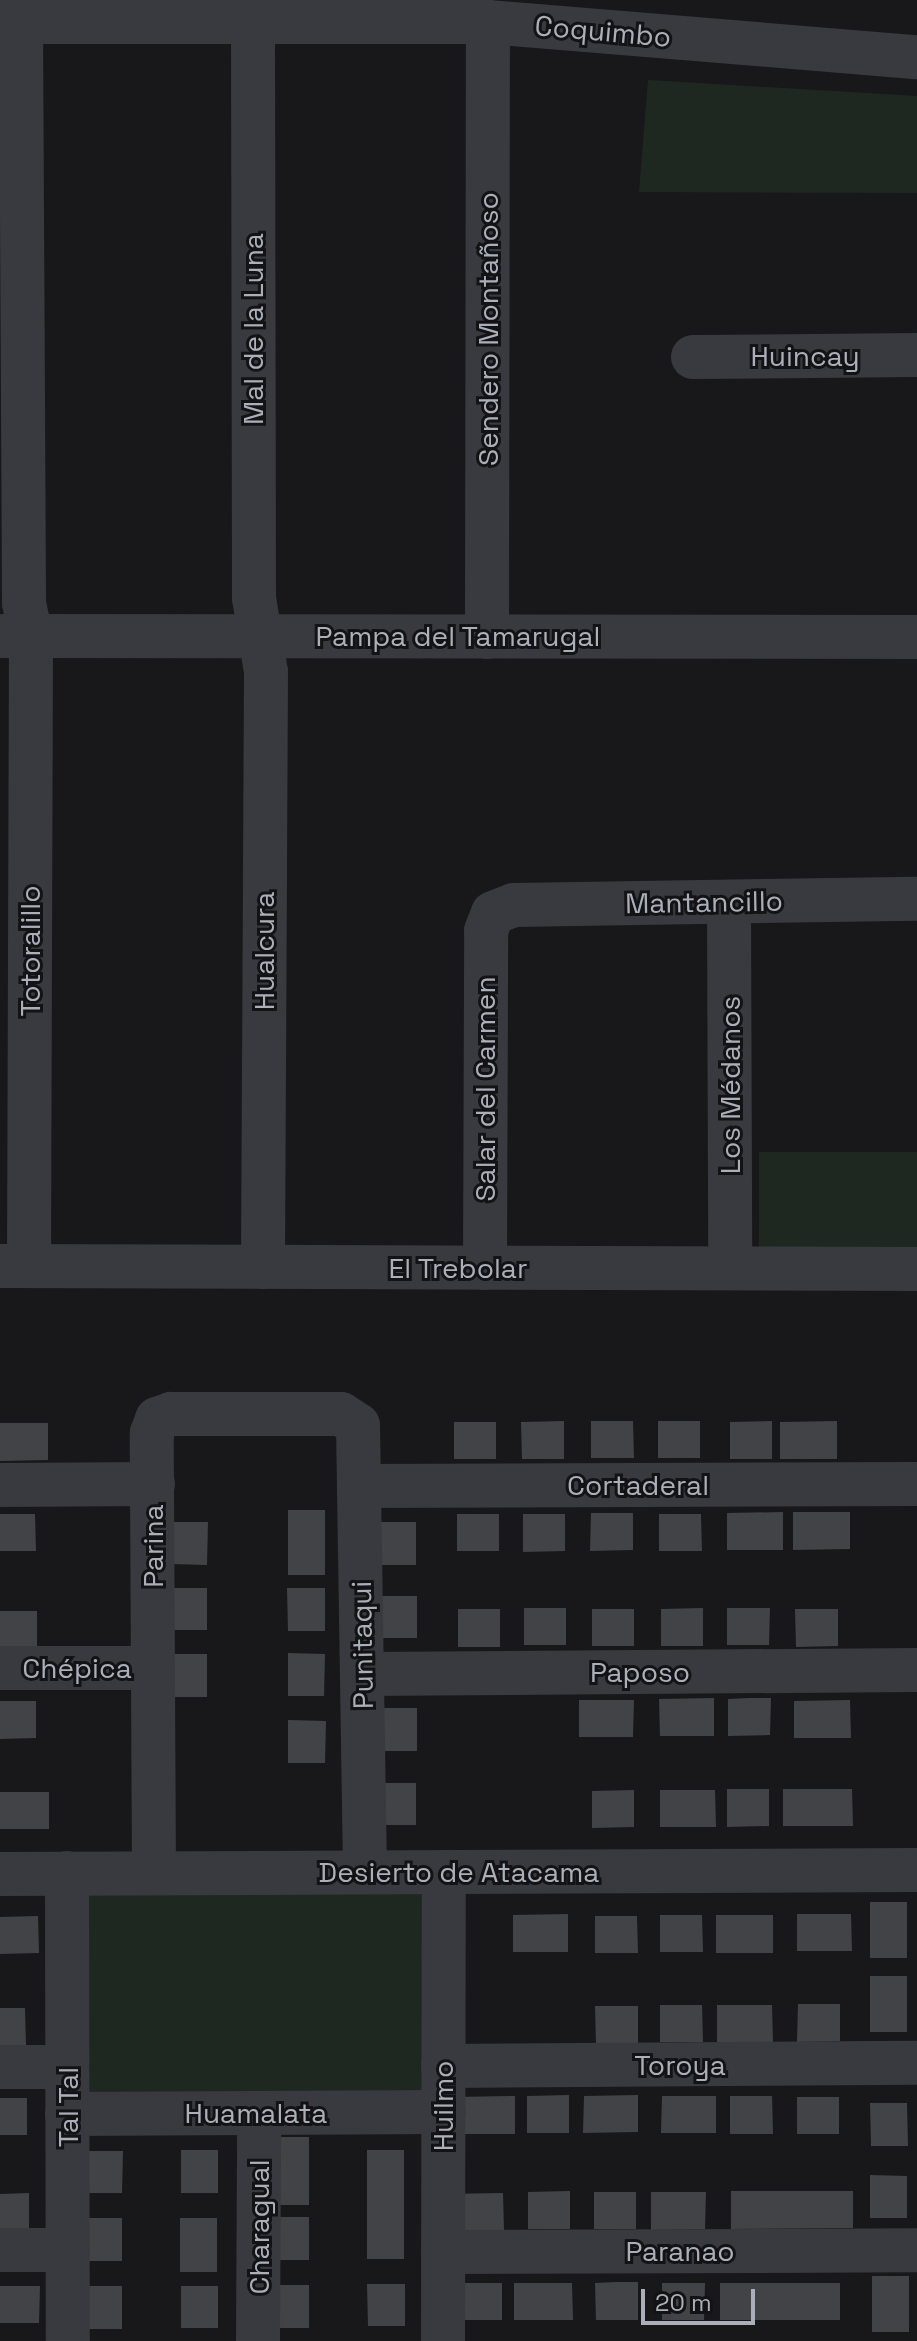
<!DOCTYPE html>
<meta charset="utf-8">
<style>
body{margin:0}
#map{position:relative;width:917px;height:2341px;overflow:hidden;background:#18181a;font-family:"Space Grotesk",sans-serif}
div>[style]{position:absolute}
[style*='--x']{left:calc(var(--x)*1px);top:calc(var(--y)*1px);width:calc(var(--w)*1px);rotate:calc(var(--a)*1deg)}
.green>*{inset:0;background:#1f2820}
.building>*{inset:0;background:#424347}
.minor>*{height:44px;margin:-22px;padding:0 22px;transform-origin:22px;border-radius:22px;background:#393a3f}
span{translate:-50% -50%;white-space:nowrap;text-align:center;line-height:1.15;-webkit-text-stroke:6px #131315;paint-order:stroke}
.street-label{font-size:28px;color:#aaafba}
.scale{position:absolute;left:641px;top:2289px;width:114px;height:36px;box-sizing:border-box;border:4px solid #aaafba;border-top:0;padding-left:10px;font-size:24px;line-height:28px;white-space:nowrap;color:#aaafba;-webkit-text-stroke:6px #131315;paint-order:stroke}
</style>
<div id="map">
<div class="green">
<div style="clip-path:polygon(648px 80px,917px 96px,917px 193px,639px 192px)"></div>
<div style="clip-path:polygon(759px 1152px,917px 1152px,917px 1248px,759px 1247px)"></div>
<div style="clip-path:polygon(86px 1893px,430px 1894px,430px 2100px,85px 2099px)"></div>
</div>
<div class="building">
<div style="clip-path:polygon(564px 1421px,564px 1459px,522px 1459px,521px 1422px)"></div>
<div style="clip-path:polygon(591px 1421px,633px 1421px,634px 1458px,591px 1458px)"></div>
<div style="clip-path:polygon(658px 1421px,700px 1421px,700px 1458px,658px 1458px)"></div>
<div style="clip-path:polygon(772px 1421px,772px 1459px,730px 1459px,730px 1422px)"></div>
<div style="clip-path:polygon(837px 1421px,837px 1459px,780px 1459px,780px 1422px)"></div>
<div style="clip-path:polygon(454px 1422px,496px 1422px,496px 1459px,454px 1459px)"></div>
<div style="clip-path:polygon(0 1423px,48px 1423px,48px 1460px,0 1461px)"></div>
<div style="clip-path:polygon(288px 1510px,325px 1510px,325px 1575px,288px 1575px)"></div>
<div style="clip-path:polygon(783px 1512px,783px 1550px,727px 1550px,727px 1513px)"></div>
<div style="clip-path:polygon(793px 1512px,850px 1512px,850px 1549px,793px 1550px)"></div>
<div style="clip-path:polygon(591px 1513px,633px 1513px,633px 1550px,590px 1551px)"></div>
<div style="clip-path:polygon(0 1514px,35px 1514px,36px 1551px,0 1551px)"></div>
<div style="clip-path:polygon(457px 1514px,499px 1514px,499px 1551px,457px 1551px)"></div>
<div style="clip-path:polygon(523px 1514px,565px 1514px,565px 1551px,523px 1552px)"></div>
<div style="clip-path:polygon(659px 1514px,701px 1514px,702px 1551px,659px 1551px)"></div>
<div style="clip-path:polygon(170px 1522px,208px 1522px,207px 1565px,170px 1564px)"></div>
<div style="clip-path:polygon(379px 1522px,416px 1522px,416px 1565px,379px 1565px)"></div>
<div style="clip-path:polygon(171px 1588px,207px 1588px,207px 1630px,170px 1630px)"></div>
<div style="clip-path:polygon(287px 1588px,325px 1588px,325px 1631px,288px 1631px)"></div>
<div style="clip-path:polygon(380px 1596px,417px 1596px,417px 1638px,379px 1638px)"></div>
<div style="clip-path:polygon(524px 1608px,566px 1608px,566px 1645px,524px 1645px)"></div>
<div style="clip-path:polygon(703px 1608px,703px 1646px,661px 1646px,661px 1609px)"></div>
<div style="clip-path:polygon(727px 1608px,770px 1608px,769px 1645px,727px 1645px)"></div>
<div style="clip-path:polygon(458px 1609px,500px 1609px,500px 1647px,458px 1647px)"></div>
<div style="clip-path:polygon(592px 1609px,634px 1609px,634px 1646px,592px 1646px)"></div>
<div style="clip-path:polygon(795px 1609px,838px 1609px,838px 1646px,796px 1647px)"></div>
<div style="clip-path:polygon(0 1611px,37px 1611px,37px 1648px,0 1648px)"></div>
<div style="clip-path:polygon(288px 1653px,325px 1654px,324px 1696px,288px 1696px)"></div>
<div style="clip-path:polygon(170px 1654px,207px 1654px,207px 1697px,170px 1697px)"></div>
<div style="clip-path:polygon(714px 1698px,714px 1736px,660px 1736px,659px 1699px)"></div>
<div style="clip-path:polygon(749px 1698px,771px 1698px,770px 1735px,728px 1736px,728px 1699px)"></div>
<div style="clip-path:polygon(579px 1700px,634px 1700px,633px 1737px,579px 1737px)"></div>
<div style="clip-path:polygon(850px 1700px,851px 1738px,794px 1738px,794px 1701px)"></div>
<div style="clip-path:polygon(0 1701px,36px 1701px,36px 1738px,0 1739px)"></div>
<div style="clip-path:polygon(380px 1708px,417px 1708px,417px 1751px,380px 1751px)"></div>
<div style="clip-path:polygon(288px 1720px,326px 1721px,325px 1763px,288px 1763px)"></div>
<div style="clip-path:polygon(379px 1783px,416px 1783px,416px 1825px,379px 1825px)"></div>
<div style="clip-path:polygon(727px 1789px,769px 1789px,769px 1826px,727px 1827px)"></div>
<div style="clip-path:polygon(783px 1789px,852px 1789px,853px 1826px,783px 1826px)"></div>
<div style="clip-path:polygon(634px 1790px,634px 1827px,592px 1828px,592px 1791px)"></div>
<div style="clip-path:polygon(660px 1790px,715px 1790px,716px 1827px,660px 1827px)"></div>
<div style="clip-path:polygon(0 1792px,49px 1792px,49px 1829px,0 1829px)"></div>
<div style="clip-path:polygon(870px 1902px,907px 1902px,907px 1958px,870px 1958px)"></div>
<div style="clip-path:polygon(568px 1914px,568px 1952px,513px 1952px,513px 1915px)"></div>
<div style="clip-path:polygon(797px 1914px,851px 1914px,852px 1951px,797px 1951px)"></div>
<div style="clip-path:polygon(660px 1915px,702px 1915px,703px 1952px,660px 1952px)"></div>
<div style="clip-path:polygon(716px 1915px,773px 1915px,773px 1953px,716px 1953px)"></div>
<div style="clip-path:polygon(38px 1916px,39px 1953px,0 1954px,0 1917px)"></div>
<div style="clip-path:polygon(595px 1916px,637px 1916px,638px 1953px,595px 1953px)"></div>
<div style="clip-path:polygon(870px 1976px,907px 1976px,907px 2032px,870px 2032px)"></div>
<div style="clip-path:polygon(798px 2004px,840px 2004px,840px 2041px,797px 2042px)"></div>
<div style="clip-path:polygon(660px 2005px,702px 2005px,703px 2042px,660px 2042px)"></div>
<div style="clip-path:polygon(717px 2005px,772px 2005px,773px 2042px,717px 2042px)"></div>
<div style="clip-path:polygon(595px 2006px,638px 2006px,638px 2043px,596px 2044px)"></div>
<div style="clip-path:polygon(0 2008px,25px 2008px,26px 2045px,0 2045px)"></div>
<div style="clip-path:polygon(569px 2095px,569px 2133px,527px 2133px,527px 2096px)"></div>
<div style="clip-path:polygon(638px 2095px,638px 2132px,583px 2133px,584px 2096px)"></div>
<div style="clip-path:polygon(515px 2096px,515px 2134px,455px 2134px,455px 2097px)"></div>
<div style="clip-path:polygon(662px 2096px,716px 2096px,716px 2133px,661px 2133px)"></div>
<div style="clip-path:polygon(730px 2096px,772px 2096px,773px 2134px,730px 2134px)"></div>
<div style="clip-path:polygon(797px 2097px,839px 2097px,839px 2134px,797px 2134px)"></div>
<div style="clip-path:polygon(0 2098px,27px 2098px,27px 2135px,0 2135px)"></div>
<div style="clip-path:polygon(870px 2103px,907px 2103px,908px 2146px,871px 2146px)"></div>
<div style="clip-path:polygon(272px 2137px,309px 2137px,309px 2205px,272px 2205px)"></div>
<div style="clip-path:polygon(181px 2150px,218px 2150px,218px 2193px,181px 2193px)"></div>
<div style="clip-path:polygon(367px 2150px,404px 2150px,404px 2259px,367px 2259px)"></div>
<div style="clip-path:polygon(85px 2151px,123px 2151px,122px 2193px,85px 2193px)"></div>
<div style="clip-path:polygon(870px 2175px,907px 2176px,907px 2218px,870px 2218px)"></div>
<div style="clip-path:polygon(570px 2191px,570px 2229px,528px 2229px,528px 2192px)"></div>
<div style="clip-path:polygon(731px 2191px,853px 2191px,853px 2228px,731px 2229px)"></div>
<div style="clip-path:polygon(594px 2192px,636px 2192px,636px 2229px,594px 2229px)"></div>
<div style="clip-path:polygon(651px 2192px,706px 2192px,705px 2229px,651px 2230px)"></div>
<div style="clip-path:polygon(29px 2193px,29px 2231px,0 2231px,0 2194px)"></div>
<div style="clip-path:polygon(503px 2193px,504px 2230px,446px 2231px,446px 2194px)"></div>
<div style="clip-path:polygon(272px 2217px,309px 2217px,309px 2260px,272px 2260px)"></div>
<div style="clip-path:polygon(85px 2218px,122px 2218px,122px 2261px,85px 2261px)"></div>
<div style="clip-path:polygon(180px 2218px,217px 2218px,217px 2272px,180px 2272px)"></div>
<div style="clip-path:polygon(872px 2276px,909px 2276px,909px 2332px,872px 2332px)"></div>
<div style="clip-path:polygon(616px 2282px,638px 2282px,638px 2320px,596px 2320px,595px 2283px)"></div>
<div style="clip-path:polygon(460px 2283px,502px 2283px,502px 2320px,460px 2320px)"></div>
<div style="clip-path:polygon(514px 2283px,572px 2283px,573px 2320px,514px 2320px)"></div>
<div style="clip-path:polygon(662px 2283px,705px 2283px,704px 2320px,662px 2320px)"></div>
<div style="clip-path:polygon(720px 2283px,840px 2283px,840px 2320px,720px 2320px)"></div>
<div style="clip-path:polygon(367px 2284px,405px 2284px,405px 2326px,368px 2326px)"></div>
<div style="clip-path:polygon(272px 2285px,309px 2285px,309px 2328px,272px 2328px)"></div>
<div style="clip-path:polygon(0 2286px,40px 2286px,39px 2323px,0 2323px)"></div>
<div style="clip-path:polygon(85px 2286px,122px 2286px,122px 2329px,85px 2329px)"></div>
<div style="clip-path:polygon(181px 2286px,218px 2286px,218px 2328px,181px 2328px)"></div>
</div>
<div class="minor">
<div style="--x:0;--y:22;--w:488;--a:0"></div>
<div style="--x:488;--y:22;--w:430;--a:4.7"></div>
<div style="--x:21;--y:22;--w:581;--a:89.7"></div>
<div style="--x:24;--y:603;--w:34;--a:78"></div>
<div style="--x:31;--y:636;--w:630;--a:90.18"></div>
<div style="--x:253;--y:22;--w:576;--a:89.9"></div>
<div style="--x:254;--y:598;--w:75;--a:80.8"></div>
<div style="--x:266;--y:672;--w:595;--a:90.29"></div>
<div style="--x:693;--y:357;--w:224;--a:-0.5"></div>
<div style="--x:3;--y:636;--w:914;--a:0.06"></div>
<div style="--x:487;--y:637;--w:615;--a:-89.91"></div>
<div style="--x:729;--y:902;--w:366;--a:89.8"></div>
<div style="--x:0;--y:1266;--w:917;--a:0.19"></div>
<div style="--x:485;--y:1268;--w:337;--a:-89.8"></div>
<div style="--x:486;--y:931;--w:19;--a:-69"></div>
<div style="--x:493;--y:913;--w:22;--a:-21"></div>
<div style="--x:514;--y:905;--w:403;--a:-0.9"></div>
<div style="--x:0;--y:1485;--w:153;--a:-0.4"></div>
<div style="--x:360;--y:1486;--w:557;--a:-0.21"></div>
<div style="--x:0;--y:1668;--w:153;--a:0"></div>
<div style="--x:362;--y:1674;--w:555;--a:-0.41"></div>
<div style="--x:67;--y:1873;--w:468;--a:89.9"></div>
<div style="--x:154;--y:1873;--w:440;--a:-90.3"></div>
<div style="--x:152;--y:1433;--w:15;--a:-70"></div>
<div style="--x:157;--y:1419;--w:15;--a:-20"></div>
<div style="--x:171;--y:1414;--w:170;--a:0"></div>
<div style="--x:341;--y:1414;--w:20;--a:33"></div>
<div style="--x:358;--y:1425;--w:447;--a:89.1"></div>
<div style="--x:0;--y:1874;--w:917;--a:-0.25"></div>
<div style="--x:443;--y:2066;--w:474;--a:-0.4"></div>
<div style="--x:0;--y:2067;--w:67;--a:0"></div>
<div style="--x:67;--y:2114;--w:377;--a:-0.3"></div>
<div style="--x:0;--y:2250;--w:68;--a:0"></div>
<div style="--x:443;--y:2252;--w:474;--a:-0.2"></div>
<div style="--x:258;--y:2341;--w:228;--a:-89.7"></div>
<div style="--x:443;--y:2341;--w:469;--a:-89.9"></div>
</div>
<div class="street-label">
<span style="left:603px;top:31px;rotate:5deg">Coquimbo</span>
<span style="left:253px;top:329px;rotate:-90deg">Mal de la Luna</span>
<span style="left:488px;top:329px;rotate:-90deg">Sendero Montañoso</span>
<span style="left:805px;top:356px">Huincay</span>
<span style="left:458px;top:636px">Pampa del Tamarugal</span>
<span style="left:704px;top:902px;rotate:-1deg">Mantancillo</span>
<span style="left:30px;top:951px;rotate:-90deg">Totoralillo</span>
<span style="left:264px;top:951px;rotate:-90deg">Hualcura</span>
<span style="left:730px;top:1085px;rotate:-90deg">Los Médanos</span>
<span style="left:485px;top:1089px;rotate:-90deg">Salar del Carmen</span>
<span style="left:458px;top:1268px">El Trebolar</span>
<span style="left:638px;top:1485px">Cortaderal</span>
<span style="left:153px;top:1546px;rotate:-90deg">Parina</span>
<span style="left:362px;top:1645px;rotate:-91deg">Punitaqui</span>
<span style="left:77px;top:1668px">Chépica</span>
<span style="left:640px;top:1672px">Paposo</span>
<span style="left:459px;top:1872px">Desierto de Atacama</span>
<span style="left:680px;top:2065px">Toroya</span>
<span style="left:443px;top:2106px;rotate:-90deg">Huilmo</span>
<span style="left:68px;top:2107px;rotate:-90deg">Tal Tal</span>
<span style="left:256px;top:2113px">Huamalata</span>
<span style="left:259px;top:2227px;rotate:-90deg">Charagual</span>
<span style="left:680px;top:2251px">Paranao</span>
</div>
<div class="scale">20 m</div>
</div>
